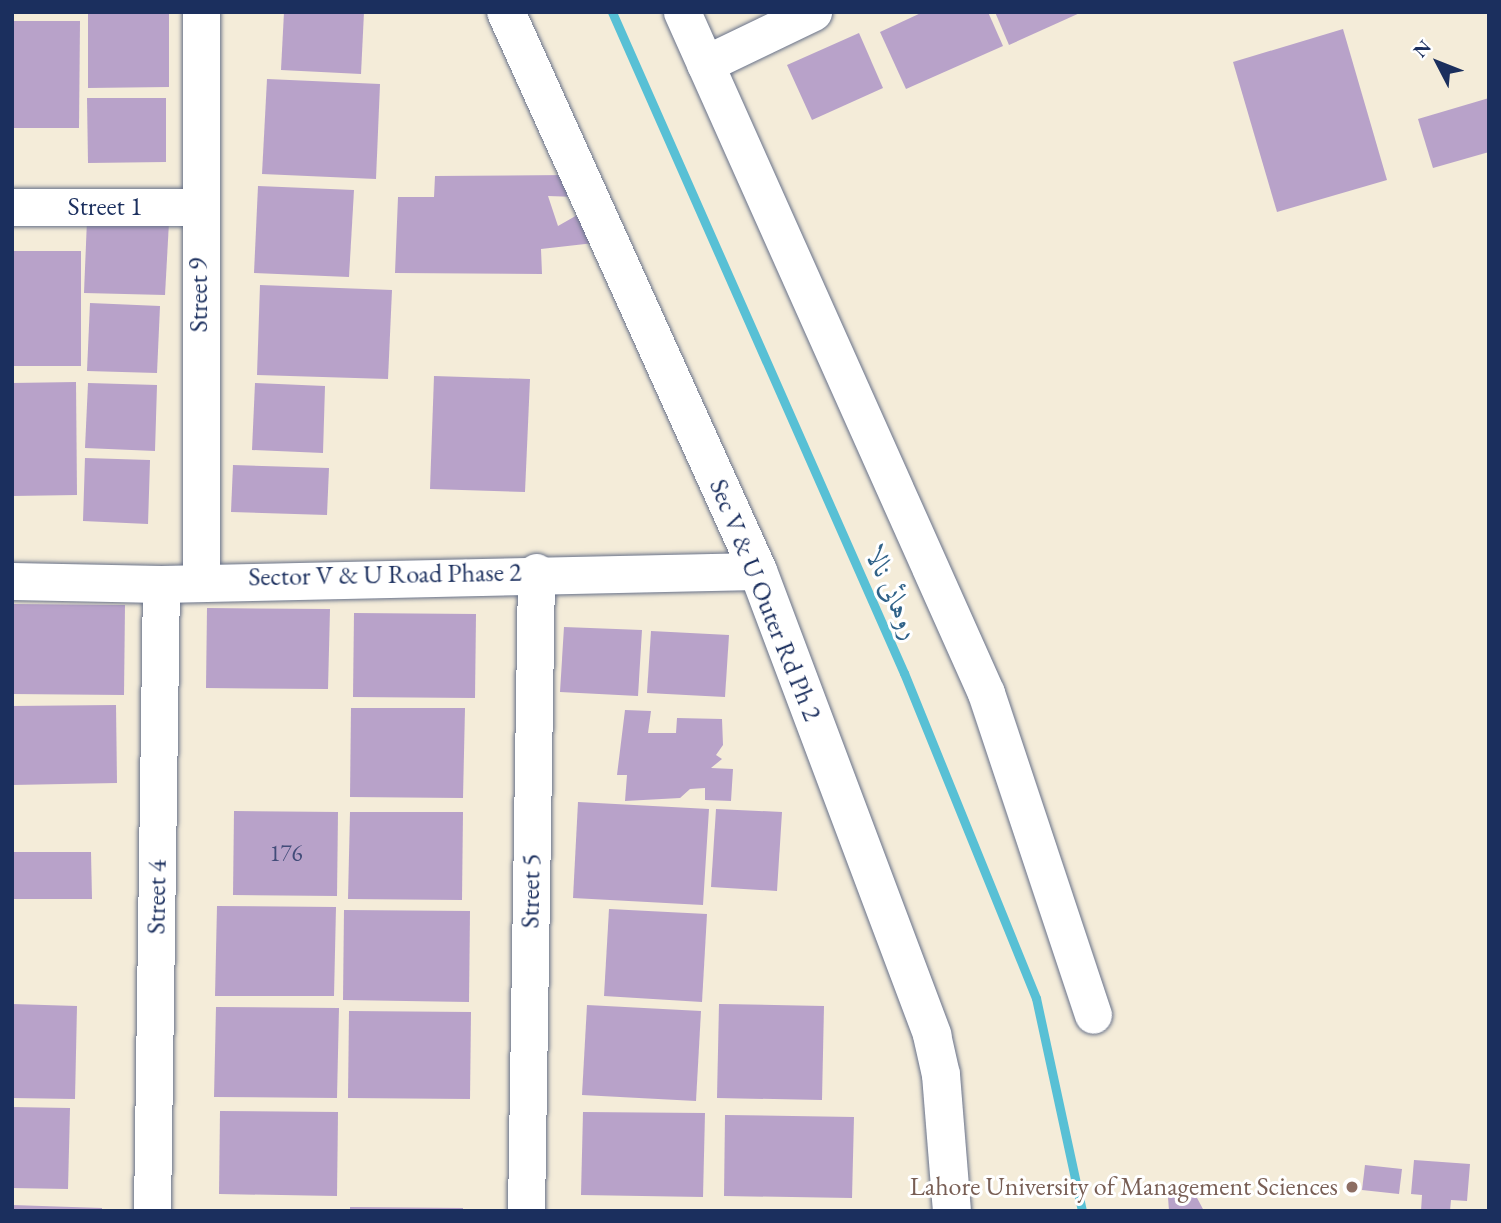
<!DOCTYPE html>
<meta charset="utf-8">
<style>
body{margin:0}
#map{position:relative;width:1501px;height:1223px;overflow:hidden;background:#f4ecd9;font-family:"EB Garamond",Amiri,serif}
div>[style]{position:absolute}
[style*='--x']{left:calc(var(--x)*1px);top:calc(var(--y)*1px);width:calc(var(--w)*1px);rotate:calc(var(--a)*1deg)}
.stream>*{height:9px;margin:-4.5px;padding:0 4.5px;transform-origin:4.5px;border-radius:4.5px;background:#58c0d5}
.building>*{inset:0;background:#b8a2c9}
.roads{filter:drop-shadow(0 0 2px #677189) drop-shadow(0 0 2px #677189)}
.minor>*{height:37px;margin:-18.5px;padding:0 18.5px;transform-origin:18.5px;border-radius:18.5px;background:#fff}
.major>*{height:38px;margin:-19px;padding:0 19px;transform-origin:19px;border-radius:19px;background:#fff}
.dots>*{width:19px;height:19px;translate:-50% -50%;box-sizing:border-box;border:4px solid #fff;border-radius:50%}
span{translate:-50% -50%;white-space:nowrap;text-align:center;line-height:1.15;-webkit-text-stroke:6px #fff;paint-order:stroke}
.number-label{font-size:23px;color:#424c79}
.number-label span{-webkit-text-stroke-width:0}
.street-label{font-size:26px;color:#1b2f5e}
.education-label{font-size:26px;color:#785e54}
.right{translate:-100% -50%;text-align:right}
.water-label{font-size:28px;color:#306288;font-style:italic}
.frame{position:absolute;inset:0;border:14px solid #1b2f5e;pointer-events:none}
.north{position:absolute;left:1403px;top:28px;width:70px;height:70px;-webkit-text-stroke:5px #fff;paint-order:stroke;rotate:312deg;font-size:19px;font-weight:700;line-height:28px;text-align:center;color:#1b2f5e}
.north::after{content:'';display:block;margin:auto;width:24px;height:32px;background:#1b2f5e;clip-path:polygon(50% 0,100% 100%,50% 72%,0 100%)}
</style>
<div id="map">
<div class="stream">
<div style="--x:612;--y:12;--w:723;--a:66.17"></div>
<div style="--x:904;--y:673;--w:351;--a:67.9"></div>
<div style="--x:1036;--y:998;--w:218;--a:77.8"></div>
</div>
<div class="building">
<div style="clip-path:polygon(284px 12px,364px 12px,361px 74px,281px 70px)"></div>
<div style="clip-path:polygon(923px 12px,988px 12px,1003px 46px,906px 89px,880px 32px)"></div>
<div style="clip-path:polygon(995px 12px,1082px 12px,1009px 45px)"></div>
<div style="clip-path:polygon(169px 13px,169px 87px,88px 88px,88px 14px)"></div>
<div style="clip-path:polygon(12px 21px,80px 21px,79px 128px,12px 128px)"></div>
<div style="clip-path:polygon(1343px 29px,1387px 180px,1277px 212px,1233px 62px)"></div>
<div style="clip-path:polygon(859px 33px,883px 88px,812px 120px,787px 65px)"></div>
<div style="clip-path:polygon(267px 79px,380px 84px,376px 179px,262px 174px)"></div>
<div style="clip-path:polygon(87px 98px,166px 98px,166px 162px,88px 163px)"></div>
<div style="clip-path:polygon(1489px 98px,1489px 152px,1433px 168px,1418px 119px)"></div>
<div style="clip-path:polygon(568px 175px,577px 197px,548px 196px,558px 226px,579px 214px,594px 243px,541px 249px,542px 274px,395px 273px,398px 197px,434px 197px,435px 176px)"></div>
<div style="clip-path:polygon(258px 186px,354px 190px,349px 277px,254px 273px)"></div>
<div style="clip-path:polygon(87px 220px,169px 222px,165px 295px,84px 293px)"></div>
<div style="clip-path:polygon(12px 251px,81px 251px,81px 366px,12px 366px)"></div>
<div style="clip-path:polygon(260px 285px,392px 290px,388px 379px,257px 375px)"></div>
<div style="clip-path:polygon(90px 303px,160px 306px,157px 373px,87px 371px)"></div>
<div style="clip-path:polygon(434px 376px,530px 379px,525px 492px,430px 489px)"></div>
<div style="clip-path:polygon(76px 382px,77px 495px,12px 496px,12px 383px)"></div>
<div style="clip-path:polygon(88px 383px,157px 385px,155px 451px,85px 448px)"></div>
<div style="clip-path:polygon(255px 383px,325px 386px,323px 453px,252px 450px)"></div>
<div style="clip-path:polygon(85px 458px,150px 460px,148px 524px,83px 521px)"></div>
<div style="clip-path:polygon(233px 465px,329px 468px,327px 515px,231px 512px)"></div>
<div style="clip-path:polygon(12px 604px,125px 605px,124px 695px,12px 694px)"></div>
<div style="clip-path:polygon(207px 608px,330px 609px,328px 689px,206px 688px)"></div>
<div style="clip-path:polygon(354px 613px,476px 614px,475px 698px,353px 697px)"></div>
<div style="clip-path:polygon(564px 627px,642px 630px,638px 696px,560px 692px)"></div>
<div style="clip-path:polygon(651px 631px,729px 635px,725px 697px,647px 693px)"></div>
<div style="clip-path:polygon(116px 705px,117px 783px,12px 785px,12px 706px)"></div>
<div style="clip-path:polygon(351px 708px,465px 708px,463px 798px,350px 797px)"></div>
<div style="clip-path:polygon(625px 710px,651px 711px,648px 733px,676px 733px,677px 718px,722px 719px,723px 745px,716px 755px,722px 759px,711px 768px,733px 769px,731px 801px,705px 800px,705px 788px,690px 789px,680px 798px,625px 801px,627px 775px,617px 775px)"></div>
<div style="clip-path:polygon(578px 802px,709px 809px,703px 905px,573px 898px)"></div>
<div style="clip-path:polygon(716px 809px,782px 812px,777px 891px,711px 887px)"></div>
<div style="clip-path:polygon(234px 811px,338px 812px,337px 896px,233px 895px)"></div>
<div style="clip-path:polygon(350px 812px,463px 812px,462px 900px,348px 899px)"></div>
<div style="clip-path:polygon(12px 852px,91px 852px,92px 899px,12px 899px)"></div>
<div style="clip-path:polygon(217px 906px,336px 907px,334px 996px,215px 996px)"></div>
<div style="clip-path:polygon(609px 909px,707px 914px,702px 1002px,604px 996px)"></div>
<div style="clip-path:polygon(344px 910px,470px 911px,469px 1002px,343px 1000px)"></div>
<div style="clip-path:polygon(12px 1004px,77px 1006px,75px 1099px,12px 1098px)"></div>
<div style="clip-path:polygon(719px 1004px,824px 1006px,822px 1100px,717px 1098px)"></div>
<div style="clip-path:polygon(587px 1005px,701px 1011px,696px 1101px,582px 1095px)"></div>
<div style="clip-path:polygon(216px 1007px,339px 1008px,337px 1098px,214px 1097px)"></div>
<div style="clip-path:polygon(349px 1011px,471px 1012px,470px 1099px,348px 1098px)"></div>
<div style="clip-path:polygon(12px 1107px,70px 1108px,68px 1189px,12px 1188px)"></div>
<div style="clip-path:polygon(220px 1111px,338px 1112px,337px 1196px,219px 1194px)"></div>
<div style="clip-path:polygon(583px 1112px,705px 1113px,703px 1197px,581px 1195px)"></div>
<div style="clip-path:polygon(725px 1115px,854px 1117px,852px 1198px,724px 1196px)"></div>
<div style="clip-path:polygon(1414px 1160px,1470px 1164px,1467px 1201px,1451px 1200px,1450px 1211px,1421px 1211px,1422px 1195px,1411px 1194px)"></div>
<div style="clip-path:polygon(1365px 1165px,1402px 1169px,1399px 1194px,1362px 1190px)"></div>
<div style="clip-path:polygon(1196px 1196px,1204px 1211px,1169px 1211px,1168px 1197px)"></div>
<div style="clip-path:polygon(12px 1205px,102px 1208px,102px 1211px,12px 1211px)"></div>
<div style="clip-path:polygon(350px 1207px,463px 1208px,463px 1211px,350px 1211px)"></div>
</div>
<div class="roads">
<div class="minor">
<div style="--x:201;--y:12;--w:567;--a:90"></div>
<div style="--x:682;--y:12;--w:746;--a:65.94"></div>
<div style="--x:986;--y:693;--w:339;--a:71.6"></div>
<div style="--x:705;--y:64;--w:120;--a:-25.7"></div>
<div style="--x:12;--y:207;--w:187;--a:0"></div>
<div style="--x:12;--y:581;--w:149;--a:1.2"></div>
<div style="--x:161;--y:584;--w:597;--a:-1.25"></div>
<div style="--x:152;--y:1211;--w:627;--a:-89.18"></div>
<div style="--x:526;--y:1211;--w:639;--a:-89.1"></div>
</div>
<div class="major">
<div style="--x:506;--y:12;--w:613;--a:65.73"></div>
<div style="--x:758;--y:571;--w:496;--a:69.4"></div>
<div style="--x:932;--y:1035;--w:41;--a:77.3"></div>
<div style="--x:941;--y:1075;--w:136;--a:85.4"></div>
</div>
</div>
<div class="dots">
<div style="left:1352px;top:1187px;background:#8d6e63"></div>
</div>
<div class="number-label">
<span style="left:286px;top:853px">176</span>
</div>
<div class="street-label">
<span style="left:105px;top:207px">Street 1</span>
<span style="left:199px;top:295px;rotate:-90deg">Street 9</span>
<span style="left:385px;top:575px;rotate:-1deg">Sector V &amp; U Road Phase 2</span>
<span style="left:765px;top:600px;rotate:68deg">Sec V &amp; U Outer Rd Ph 2</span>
<span style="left:531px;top:891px;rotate:-89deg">Street 5</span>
<span style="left:157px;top:897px;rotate:-89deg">Street 4</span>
</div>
<div class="education-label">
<span class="right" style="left:1338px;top:1187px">Lahore University of Management Sciences</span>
</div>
<div class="water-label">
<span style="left:894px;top:593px;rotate:66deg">روہائی نالا</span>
</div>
<div class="frame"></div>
<div class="north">N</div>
</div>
